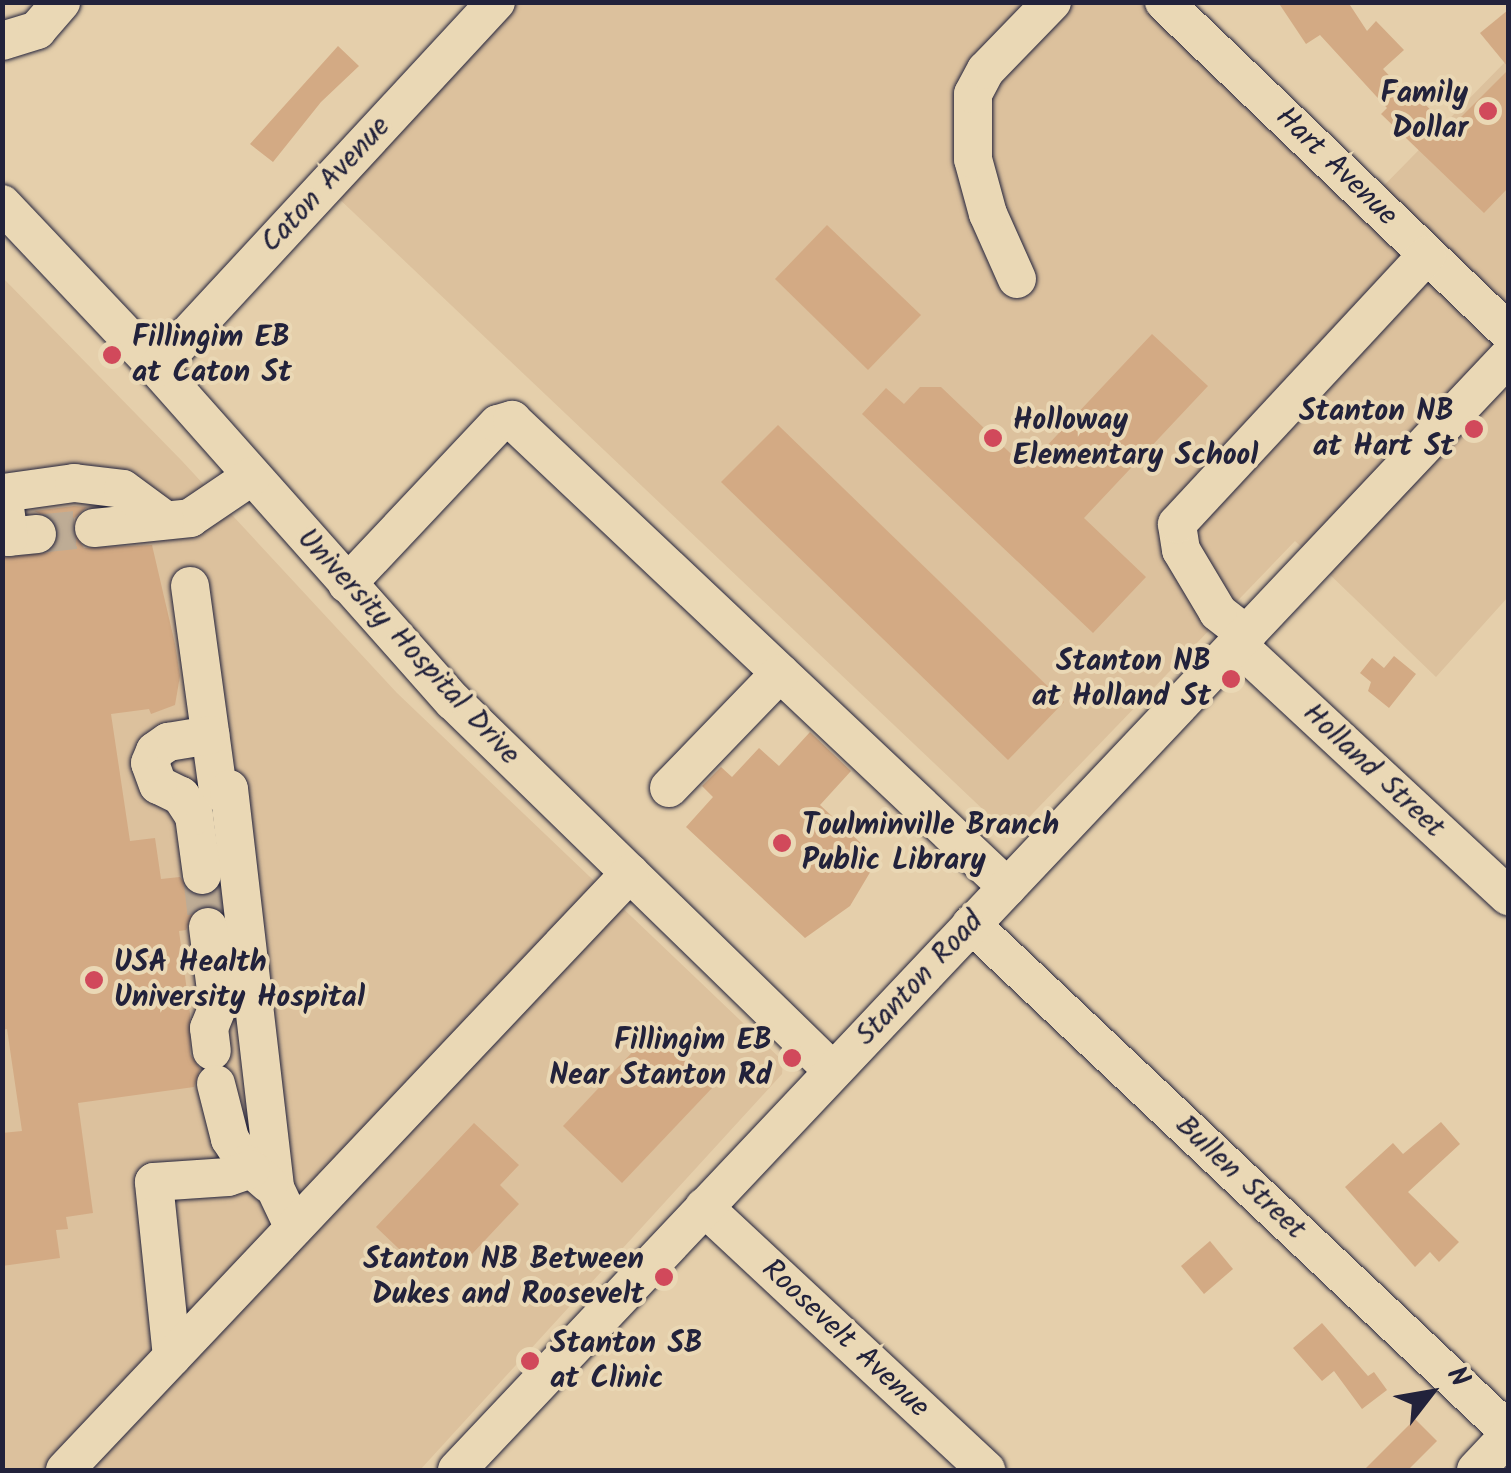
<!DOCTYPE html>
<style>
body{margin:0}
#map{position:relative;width:1511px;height:1473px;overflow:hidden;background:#e5cfab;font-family:Kalam,sans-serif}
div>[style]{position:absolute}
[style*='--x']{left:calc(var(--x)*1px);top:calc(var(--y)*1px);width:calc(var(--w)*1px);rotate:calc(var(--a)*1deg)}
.built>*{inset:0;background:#dcc19d}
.building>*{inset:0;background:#d3aa84}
.minor-tunnel>*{height:38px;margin-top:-19px;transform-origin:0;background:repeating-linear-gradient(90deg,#beac95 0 38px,transparent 0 57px)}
.roads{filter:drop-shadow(0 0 2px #22223b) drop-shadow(0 0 2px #22223b)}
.minor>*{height:38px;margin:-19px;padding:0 19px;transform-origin:19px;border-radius:19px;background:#ead8b5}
.dots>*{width:28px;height:28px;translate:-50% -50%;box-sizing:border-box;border:5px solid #ead8b5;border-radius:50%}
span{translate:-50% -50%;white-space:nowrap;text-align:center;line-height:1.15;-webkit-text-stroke:8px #ead8b5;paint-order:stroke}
.poi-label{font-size:30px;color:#22223b;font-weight:700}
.right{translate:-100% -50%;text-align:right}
.left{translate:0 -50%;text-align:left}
.street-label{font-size:30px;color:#22223b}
.frame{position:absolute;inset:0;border:5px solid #22223b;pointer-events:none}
.north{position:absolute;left:1381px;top:1343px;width:100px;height:100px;-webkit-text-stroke:8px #ead8b5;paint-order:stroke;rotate:59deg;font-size:28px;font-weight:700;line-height:40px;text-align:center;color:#22223b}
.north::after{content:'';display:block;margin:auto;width:35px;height:45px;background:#22223b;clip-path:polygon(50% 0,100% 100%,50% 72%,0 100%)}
</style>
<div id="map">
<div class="built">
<div style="clip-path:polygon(514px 3px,1141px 3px,1360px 210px,1508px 59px,1508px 597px,1436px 677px,1295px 541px,1011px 836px,334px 194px)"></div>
<div style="clip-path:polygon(2px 277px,182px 461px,397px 693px,783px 1061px,782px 1074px,420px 1470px,3px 1470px)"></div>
</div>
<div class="building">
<div style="clip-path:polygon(1278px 2px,1348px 2px,1367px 31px,1376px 21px,1404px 50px,1383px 69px,1414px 102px,1419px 98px,1449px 129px,1508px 70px,1508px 188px,1484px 213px,1381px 114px,1387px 108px,1320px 35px,1306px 44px)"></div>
<div style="clip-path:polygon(1508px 10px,1508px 67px,1480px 33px)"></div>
<div style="clip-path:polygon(338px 46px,359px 66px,321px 102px,273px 162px,250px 144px)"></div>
<div style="clip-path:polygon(827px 225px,921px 315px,868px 370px,775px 279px)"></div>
<div style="clip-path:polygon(1152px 334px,1208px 386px,1084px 518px,1146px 577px,1093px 633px,862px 414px,886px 388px,904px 404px,920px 387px,941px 387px,1026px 468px)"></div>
<div style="clip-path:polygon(778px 425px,1064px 702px,1008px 760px,721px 482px)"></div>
<div style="clip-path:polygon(74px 506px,87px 507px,74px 518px,72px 529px,84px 548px,152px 545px,175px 644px,180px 676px,175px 705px,151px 714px,149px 709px,111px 714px,130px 841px,155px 838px,161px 879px,180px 877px,194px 896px,206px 897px,218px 890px,220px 909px,206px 905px,195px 909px,186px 930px,179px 931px,190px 1014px,190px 1054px,200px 1069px,194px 1087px,78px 1103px,93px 1213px,66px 1217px,68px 1229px,56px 1230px,60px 1258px,2px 1266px,2px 1133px,22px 1131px,7px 1029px,2px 1030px,2px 558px,51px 552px,58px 542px,56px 522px,34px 511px)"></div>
<div style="clip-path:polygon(1394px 656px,1416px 674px,1389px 708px,1368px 691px,1371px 682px,1360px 673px,1372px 658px,1384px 668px)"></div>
<div style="clip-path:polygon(810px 732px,851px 771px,820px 805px,878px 859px,850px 906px,805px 938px,686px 827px,713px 797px,702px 786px,721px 767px,732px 777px,759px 748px,779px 766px)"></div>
<div style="clip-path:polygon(653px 1030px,713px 1087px,622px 1183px,563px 1126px)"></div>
<div style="clip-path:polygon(1441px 1122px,1460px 1144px,1408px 1192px,1459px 1242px,1439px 1262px,1430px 1252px,1415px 1267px,1345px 1187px,1393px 1143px,1403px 1154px)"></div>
<div style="clip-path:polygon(474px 1123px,519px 1165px,500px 1185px,519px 1204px,458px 1269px,436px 1249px,419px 1268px,376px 1227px)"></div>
<div style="clip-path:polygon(1210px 1241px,1233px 1269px,1204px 1294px,1181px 1266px)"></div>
<div style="clip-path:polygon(1322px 1323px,1368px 1376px,1374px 1372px,1387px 1390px,1362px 1409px,1334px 1371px,1322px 1381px,1293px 1348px)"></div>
<div style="clip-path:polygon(1415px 1419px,1437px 1441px,1408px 1470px,1364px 1470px)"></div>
</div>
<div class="minor-tunnel">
<div style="--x:37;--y:534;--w:57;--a:-6"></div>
<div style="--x:202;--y:875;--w:52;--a:83.4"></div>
</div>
<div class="roads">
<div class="minor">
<div style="--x:1164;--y:2;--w:477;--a:43.8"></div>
<div style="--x:2;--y:41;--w:37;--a:-17"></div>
<div style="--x:37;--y:30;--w:37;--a:-49"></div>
<div style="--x:2;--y:204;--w:226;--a:46.6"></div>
<div style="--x:157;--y:368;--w:446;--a:48.4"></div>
<div style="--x:453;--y:701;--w:530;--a:44.24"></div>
<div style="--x:1017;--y:279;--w:71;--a:-114"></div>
<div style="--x:988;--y:214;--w:57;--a:-105.3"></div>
<div style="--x:973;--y:159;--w:65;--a:-90"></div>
<div style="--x:973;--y:94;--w:27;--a:-62"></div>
<div style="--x:986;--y:70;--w:95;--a:-45.9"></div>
<div style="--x:157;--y:368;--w:499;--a:-47.2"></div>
<div style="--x:94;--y:528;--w:97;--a:-5.9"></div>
<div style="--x:190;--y:518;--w:75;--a:-34.1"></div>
<div style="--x:37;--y:534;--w:28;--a:174"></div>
<div style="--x:9;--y:537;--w:44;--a:-97.8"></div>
<div style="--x:3;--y:493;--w:72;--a:-8"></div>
<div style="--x:74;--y:483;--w:49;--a:7"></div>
<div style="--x:123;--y:489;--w:52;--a:36.4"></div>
<div style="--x:347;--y:584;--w:220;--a:-46.7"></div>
<div style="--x:498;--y:424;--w:15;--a:-16"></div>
<div style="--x:512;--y:420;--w:681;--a:43.33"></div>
<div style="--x:190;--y:586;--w:207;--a:82.2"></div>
<div style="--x:218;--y:791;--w:11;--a:-10"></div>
<div style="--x:229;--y:789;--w:402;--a:83.4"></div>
<div style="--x:275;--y:1188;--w:44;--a:64.6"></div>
<div style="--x:1247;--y:635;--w:37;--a:-142"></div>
<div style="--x:1218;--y:612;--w:72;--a:-120.8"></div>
<div style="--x:1181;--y:550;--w:26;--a:-99"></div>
<div style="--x:1177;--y:524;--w:367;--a:-47.1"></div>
<div style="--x:1238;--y:645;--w:369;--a:42.9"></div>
<div style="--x:669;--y:788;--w:160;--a:-46"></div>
<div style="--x:202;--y:875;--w:60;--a:-97.7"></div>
<div style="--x:194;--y:816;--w:24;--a:-123"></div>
<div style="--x:181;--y:796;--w:25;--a:-154"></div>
<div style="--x:158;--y:785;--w:23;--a:-110"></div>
<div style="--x:150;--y:763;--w:13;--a:-67"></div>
<div style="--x:155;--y:751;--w:16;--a:-35"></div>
<div style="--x:168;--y:742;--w:43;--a:-9.5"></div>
<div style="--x:971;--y:924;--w:739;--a:43.35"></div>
<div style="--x:208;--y:927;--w:80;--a:82.8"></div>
<div style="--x:218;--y:1006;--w:24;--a:112"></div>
<div style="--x:209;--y:1028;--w:23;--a:83"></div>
<div style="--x:216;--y:1084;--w:57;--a:75.7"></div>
<div style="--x:230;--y:1139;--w:30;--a:57"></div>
<div style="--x:246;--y:1164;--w:30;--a:41"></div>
<div style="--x:704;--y:1207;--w:386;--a:43"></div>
<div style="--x:172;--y:1357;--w:176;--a:-95.9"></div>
<div style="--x:154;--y:1182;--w:74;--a:-3.9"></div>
<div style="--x:228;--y:1177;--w:24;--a:-19"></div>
<div style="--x:65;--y:1470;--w:822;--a:-46.58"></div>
<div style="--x:457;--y:1470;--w:1531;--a:-46.64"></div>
<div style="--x:1476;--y:1470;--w:47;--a:-46.7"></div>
</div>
</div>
<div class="dots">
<div style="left:1488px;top:111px;background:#d1495b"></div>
<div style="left:112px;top:355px;background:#d1495b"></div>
<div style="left:1474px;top:429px;background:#d1495b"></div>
<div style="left:993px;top:438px;background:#d1495b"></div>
<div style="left:1231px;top:679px;background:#d1495b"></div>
<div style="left:782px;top:843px;background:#d1495b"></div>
<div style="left:94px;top:980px;background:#d1495b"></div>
<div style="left:792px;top:1058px;background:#d1495b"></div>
<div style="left:664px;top:1277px;background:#d1495b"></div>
<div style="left:530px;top:1361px;background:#d1495b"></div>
</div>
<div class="poi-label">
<span class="right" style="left:1468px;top:111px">Family<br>Dollar</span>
<span class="left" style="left:132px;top:355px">Fillingim EB<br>at Caton St</span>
<span class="right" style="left:1454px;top:429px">Stanton NB<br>at Hart St</span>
<span class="left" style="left:1013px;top:438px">Holloway<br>Elementary School</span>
<span class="right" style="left:1211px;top:679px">Stanton NB<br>at Holland St</span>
<span class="left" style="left:802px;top:843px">Toulminville Branch<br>Public Library</span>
<span class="left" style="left:114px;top:980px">USA Health<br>University Hospital</span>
<span class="right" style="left:772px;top:1058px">Fillingim EB<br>Near Stanton Rd</span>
<span class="right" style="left:644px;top:1277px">Stanton NB Between<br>Dukes and Roosevelt</span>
<span class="left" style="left:550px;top:1361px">Stanton SB<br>at Clinic</span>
</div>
<div class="street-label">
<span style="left:1336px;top:167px;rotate:44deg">Hart Avenue</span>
<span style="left:326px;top:185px;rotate:-47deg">Caton Avenue</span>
<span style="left:408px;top:647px;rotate:47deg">University Hospital Drive</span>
<span style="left:1373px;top:771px;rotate:43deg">Holland Street</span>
<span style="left:920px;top:979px;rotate:-47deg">Stanton Road</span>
<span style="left:1240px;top:1178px;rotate:43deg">Bullen Street</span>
<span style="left:845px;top:1339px;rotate:43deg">Roosevelt Avenue</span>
</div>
<div class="frame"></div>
<div class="north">N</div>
</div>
